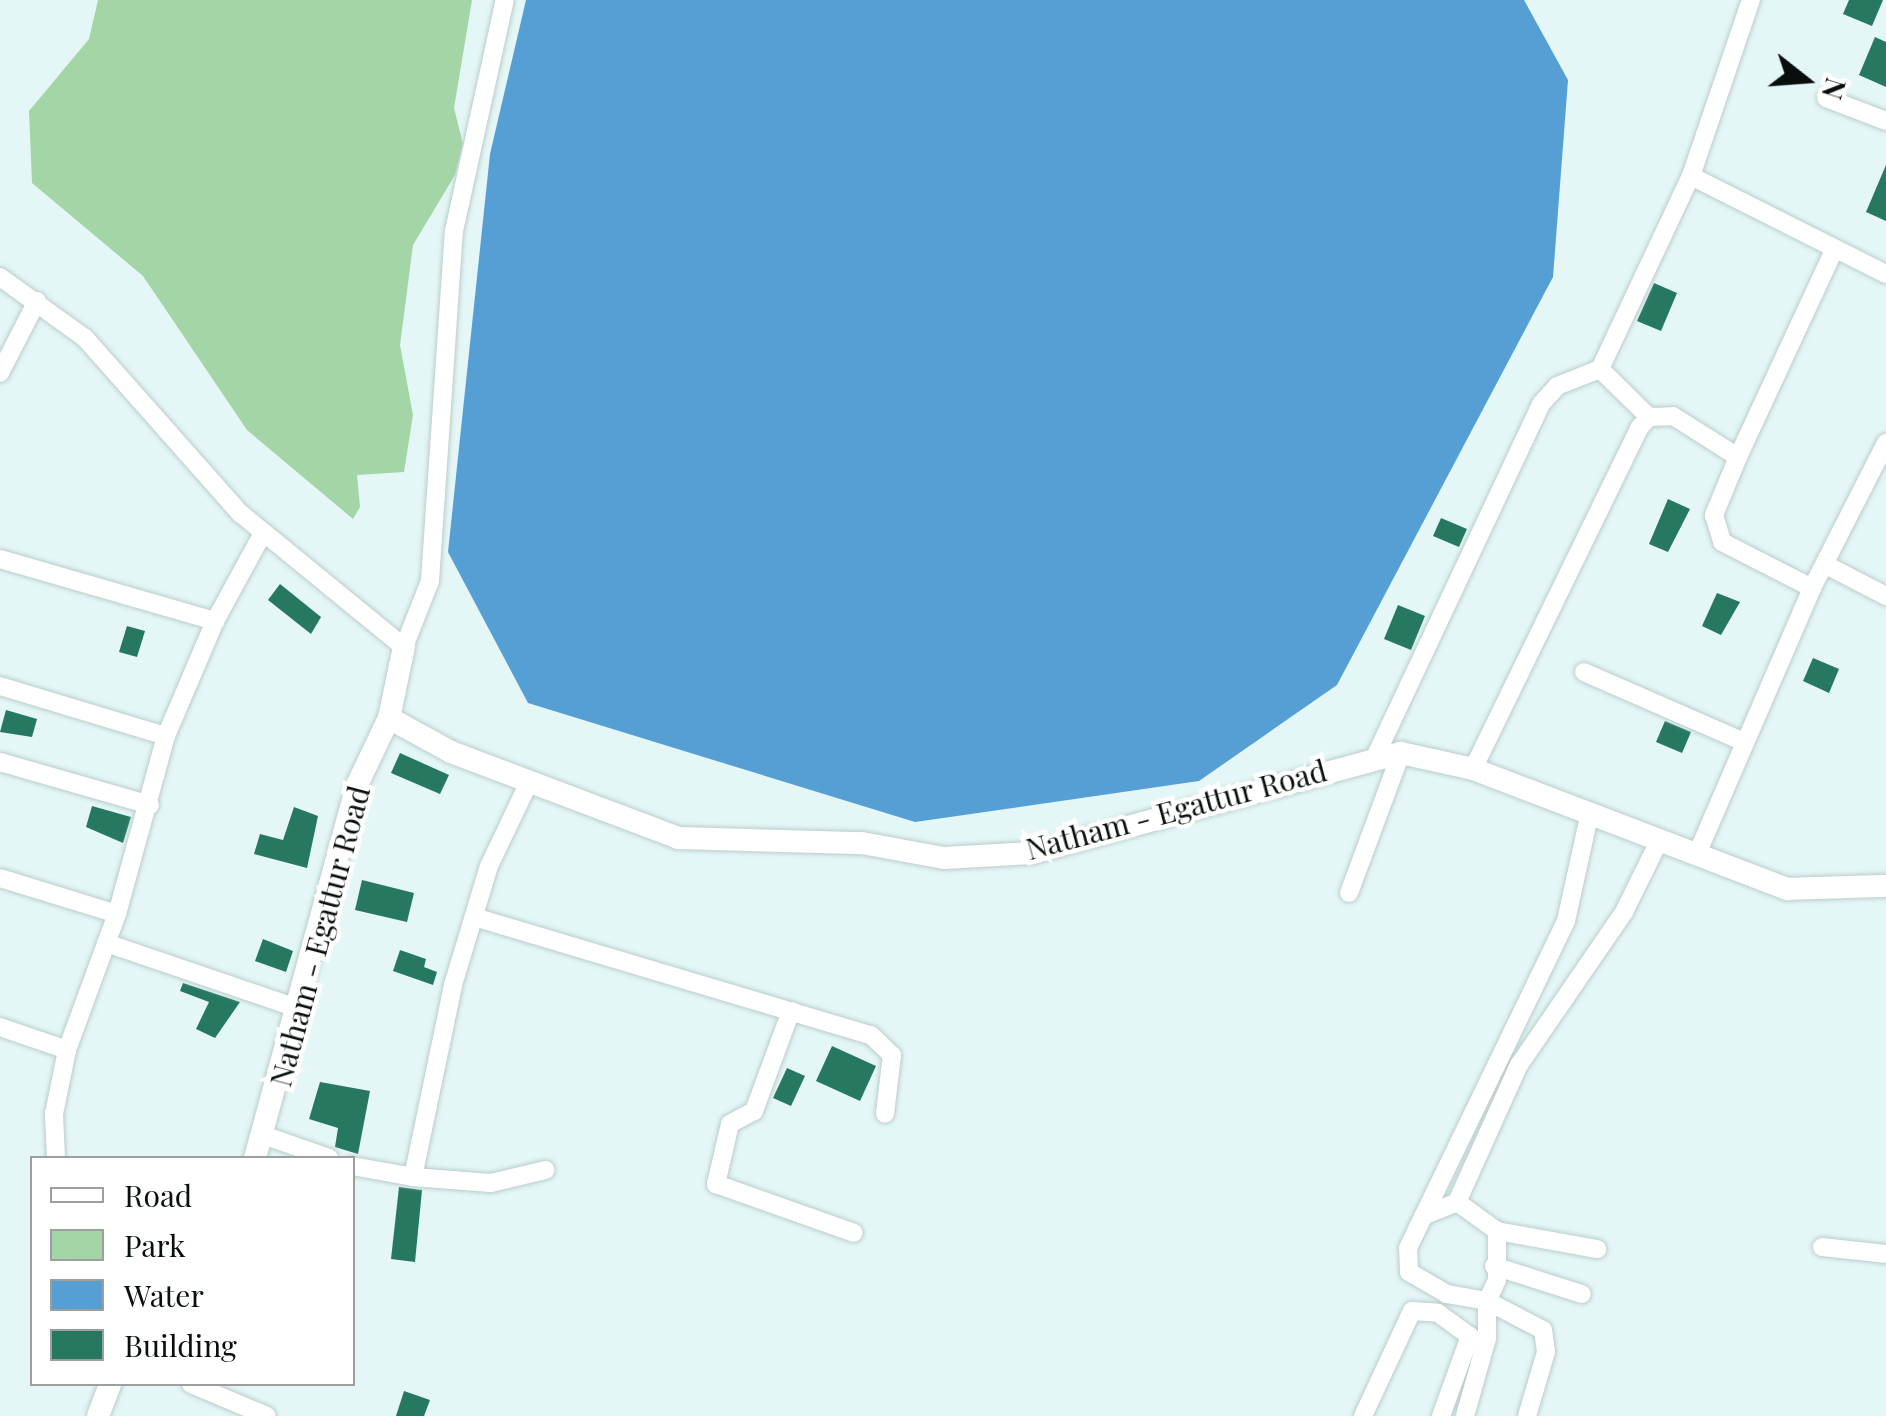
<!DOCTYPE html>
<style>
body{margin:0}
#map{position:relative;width:1886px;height:1416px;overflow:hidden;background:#e4f7f6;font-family:"Playfair Display",serif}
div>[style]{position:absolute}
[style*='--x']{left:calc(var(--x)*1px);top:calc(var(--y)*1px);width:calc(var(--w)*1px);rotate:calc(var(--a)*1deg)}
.green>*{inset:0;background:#a3d5a6}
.water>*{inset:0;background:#559fd5}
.building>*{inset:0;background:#267861}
.roads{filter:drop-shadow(0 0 2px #bacccc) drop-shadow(0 0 2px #bacccc)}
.minor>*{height:18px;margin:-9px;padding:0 9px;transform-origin:9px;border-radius:9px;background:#fff}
.tertiary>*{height:22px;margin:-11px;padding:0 11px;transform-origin:11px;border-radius:11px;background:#fff}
span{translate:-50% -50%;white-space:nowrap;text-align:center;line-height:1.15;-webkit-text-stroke:9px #fff;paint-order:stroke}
.street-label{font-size:30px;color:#090f0f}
.legend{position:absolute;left:30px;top:1156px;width:325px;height:230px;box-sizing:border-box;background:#fff;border:2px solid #9d9f9f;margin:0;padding:12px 18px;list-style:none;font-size:30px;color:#090f0f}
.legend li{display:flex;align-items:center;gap:20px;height:50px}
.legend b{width:50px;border:2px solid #9d9f9f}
.north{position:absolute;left:1756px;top:30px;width:100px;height:100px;-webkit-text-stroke:8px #fff;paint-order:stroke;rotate:107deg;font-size:28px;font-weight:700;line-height:40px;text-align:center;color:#090f0f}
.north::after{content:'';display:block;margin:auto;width:35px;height:45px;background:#090f0f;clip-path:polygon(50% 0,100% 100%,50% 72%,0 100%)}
</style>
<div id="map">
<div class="green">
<div style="clip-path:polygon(98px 0,472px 0,454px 108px,463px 144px,455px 175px,413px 245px,400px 345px,413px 415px,404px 472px,357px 475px,360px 507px,353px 519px,247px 430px,143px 276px,32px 183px,29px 111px,89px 39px)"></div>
</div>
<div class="water">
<div style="clip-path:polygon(526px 0,1524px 0,1568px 80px,1553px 277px,1337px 685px,1199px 781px,915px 822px,528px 703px,448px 552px,490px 154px)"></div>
</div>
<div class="building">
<div style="clip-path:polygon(1849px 0,1883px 0,1872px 26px,1843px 14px)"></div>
<div style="clip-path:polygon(1875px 37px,1886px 42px,1886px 87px,1859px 75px)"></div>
<div style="clip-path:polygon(1886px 165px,1886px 221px,1866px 212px)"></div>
<div style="clip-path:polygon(1654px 283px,1677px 293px,1661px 331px,1637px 321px)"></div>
<div style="clip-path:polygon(1668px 499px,1690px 509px,1668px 552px,1649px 544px)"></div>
<div style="clip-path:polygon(1441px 518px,1467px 529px,1459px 547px,1433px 536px)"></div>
<div style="clip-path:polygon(280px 584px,321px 617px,311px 634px,268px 600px)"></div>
<div style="clip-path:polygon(1717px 593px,1740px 602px,1721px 635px,1702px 626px)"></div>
<div style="clip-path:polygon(1398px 605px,1425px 616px,1411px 650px,1384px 639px)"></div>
<div style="clip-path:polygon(127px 626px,145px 631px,137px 657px,119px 652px)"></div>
<div style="clip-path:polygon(1813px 658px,1839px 669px,1829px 693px,1803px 681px)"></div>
<div style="clip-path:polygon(6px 710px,37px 719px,32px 737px,0 732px)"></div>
<div style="clip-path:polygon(1665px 721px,1691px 732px,1682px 753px,1656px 742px)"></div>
<div style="clip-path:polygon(400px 753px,449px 775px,440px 794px,391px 773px)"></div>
<div style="clip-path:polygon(92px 806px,131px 817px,123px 843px,86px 827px)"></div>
<div style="clip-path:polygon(294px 807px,318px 816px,307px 868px,254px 854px,260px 834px,283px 840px)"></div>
<div style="clip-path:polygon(362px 880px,414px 893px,407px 922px,355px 910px)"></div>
<div style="clip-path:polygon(263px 939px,293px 951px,286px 972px,255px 961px)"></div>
<div style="clip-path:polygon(400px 950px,426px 959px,424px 967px,437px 972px,433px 985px,393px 971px)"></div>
<div style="clip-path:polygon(183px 983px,240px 1002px,215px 1038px,196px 1029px,209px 1002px,180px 991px)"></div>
<div style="clip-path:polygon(832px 1046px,876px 1066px,860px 1101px,816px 1081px)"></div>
<div style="clip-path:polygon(787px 1068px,805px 1076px,791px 1106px,773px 1098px)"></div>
<div style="clip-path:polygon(320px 1082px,370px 1091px,358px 1154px,335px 1147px,338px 1128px,309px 1119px)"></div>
<div style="clip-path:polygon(399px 1187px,422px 1190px,415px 1262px,391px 1259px)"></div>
<div style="clip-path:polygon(404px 1391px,430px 1400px,424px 1416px,396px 1416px)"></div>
</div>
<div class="roads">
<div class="minor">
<div style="--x:1826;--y:98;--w:64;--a:21"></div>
<div style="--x:1691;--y:176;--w:218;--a:26.7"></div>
<div style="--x:0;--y:277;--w:105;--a:35.7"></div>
<div style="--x:85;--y:338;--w:234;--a:48.5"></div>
<div style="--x:240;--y:513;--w:212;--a:39.3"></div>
<div style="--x:404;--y:647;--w:71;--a:-68.5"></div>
<div style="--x:430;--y:581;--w:351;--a:-86.1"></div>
<div style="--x:454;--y:231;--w:237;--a:-77.6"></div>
<div style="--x:1600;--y:369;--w:69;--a:44.4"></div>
<div style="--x:0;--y:373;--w:81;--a:-62.8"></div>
<div style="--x:1738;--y:457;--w:63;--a:112.5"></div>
<div style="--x:1714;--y:515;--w:28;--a:73"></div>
<div style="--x:1722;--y:542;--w:101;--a:27.1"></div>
<div style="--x:0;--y:559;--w:224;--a:16.1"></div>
<div style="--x:1826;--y:565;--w:68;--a:27.3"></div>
<div style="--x:1584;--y:672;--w:172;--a:23.6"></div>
<div style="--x:0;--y:686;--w:173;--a:16.8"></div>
<div style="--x:1376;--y:755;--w:388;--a:-64.8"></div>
<div style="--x:1541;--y:404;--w:24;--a:-48"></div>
<div style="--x:1557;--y:386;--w:46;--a:-21.6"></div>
<div style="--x:1600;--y:369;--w:213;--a:-64.8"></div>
<div style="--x:1691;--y:176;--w:186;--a:-71.2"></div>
<div style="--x:0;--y:762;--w:156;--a:16"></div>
<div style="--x:1473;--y:769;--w:379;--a:-64"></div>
<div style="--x:1639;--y:428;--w:15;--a:-48"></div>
<div style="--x:1649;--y:417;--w:24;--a:-2"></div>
<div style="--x:1673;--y:416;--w:77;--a:32.2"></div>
<div style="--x:1738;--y:457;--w:226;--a:-65.1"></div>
<div style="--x:1697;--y:854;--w:290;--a:-66.6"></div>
<div style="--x:1812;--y:588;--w:163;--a:-63"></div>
<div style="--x:0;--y:878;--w:122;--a:17.1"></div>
<div style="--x:1349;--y:893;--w:149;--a:-69.6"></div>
<div style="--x:474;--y:917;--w:414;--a:16.6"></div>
<div style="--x:871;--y:1035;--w:29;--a:44"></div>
<div style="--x:892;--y:1055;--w:59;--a:96.8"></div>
<div style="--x:106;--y:943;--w:205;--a:18.8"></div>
<div style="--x:791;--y:1011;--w:107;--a:110.3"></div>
<div style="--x:754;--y:1111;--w:27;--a:152"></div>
<div style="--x:730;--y:1124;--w:62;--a:103.1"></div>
<div style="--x:716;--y:1184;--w:146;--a:19.5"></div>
<div style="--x:0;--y:1027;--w:71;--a:18.9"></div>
<div style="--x:263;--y:1135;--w:70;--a:19.2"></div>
<div style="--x:56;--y:1158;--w:44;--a:-92.6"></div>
<div style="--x:54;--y:1114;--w:65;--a:-78.5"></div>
<div style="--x:67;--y:1050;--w:145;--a:-69.8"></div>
<div style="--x:117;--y:914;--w:185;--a:-74.6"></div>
<div style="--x:166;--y:736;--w:125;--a:-66.9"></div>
<div style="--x:215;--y:621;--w:100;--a:-61.4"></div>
<div style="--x:352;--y:1166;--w:62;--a:10.2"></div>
<div style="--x:413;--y:1177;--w:196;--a:-78.2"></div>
<div style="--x:453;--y:985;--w:124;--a:-73.2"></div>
<div style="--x:489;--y:866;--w:93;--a:-64.5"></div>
<div style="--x:413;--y:1177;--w:78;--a:4.4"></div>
<div style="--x:491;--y:1183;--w:56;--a:-13.5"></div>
<div style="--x:1457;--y:1202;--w:49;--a:35.9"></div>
<div style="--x:1497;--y:1231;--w:49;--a:90"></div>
<div style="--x:1497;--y:1280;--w:23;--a:115"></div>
<div style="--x:1487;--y:1301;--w:41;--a:-170.1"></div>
<div style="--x:1447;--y:1294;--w:44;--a:-149.9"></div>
<div style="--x:1409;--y:1272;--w:24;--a:-92"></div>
<div style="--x:1408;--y:1248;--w:363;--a:-64.2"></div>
<div style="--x:1566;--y:921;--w:112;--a:-77.6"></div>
<div style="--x:1423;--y:1216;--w:37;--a:-22"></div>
<div style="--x:1457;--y:1202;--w:150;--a:-65.7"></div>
<div style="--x:1519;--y:1065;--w:186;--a:-55.5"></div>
<div style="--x:1624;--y:912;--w:81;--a:-63.7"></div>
<div style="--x:1497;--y:1231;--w:102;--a:10.2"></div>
<div style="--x:1822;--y:1247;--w:64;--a:6.2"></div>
<div style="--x:1494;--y:1266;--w:92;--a:17.7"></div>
<div style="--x:191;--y:1384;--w:82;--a:22.8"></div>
<div style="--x:1363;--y:1416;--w:116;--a:-65"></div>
<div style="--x:1412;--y:1311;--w:26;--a:4"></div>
<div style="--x:1438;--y:1313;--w:39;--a:36"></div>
<div style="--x:1470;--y:1336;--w:85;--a:109.9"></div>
<div style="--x:1465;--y:1416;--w:81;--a:-74.2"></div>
<div style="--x:1487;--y:1338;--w:37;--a:-90"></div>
<div style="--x:1487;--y:1301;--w:63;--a:27.4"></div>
<div style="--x:1543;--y:1330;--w:22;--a:82"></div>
<div style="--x:1546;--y:1352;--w:67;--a:106.5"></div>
</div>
<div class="tertiary">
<div style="--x:389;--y:718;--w:73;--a:-78.1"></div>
<div style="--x:255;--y:1158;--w:387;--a:-74.7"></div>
<div style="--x:357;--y:785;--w:74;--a:-64.5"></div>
<div style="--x:389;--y:718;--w:71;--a:28.7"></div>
<div style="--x:451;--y:752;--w:243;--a:20.7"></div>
<div style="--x:678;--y:838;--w:184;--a:1.6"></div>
<div style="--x:862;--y:843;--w:83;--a:10.4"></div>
<div style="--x:944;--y:858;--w:88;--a:-3.3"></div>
<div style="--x:1032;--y:853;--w:382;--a:-15.2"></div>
<div style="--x:1401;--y:753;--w:74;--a:12.5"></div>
<div style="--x:1473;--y:769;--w:337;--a:20.9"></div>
<div style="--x:1788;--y:889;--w:98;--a:-1.8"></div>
<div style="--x:98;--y:1416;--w:34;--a:-69"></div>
</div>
</div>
<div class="street-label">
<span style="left:1176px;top:809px;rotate:-15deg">Natham - Egattur Road</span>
<span style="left:319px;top:936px;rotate:-75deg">Natham - Egattur Road</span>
</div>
<ul class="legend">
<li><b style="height:12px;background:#fff"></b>Road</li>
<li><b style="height:28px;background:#a3d5a6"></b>Park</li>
<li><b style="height:28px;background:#559fd5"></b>Water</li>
<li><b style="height:28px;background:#267861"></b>Building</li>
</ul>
<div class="north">N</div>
</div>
